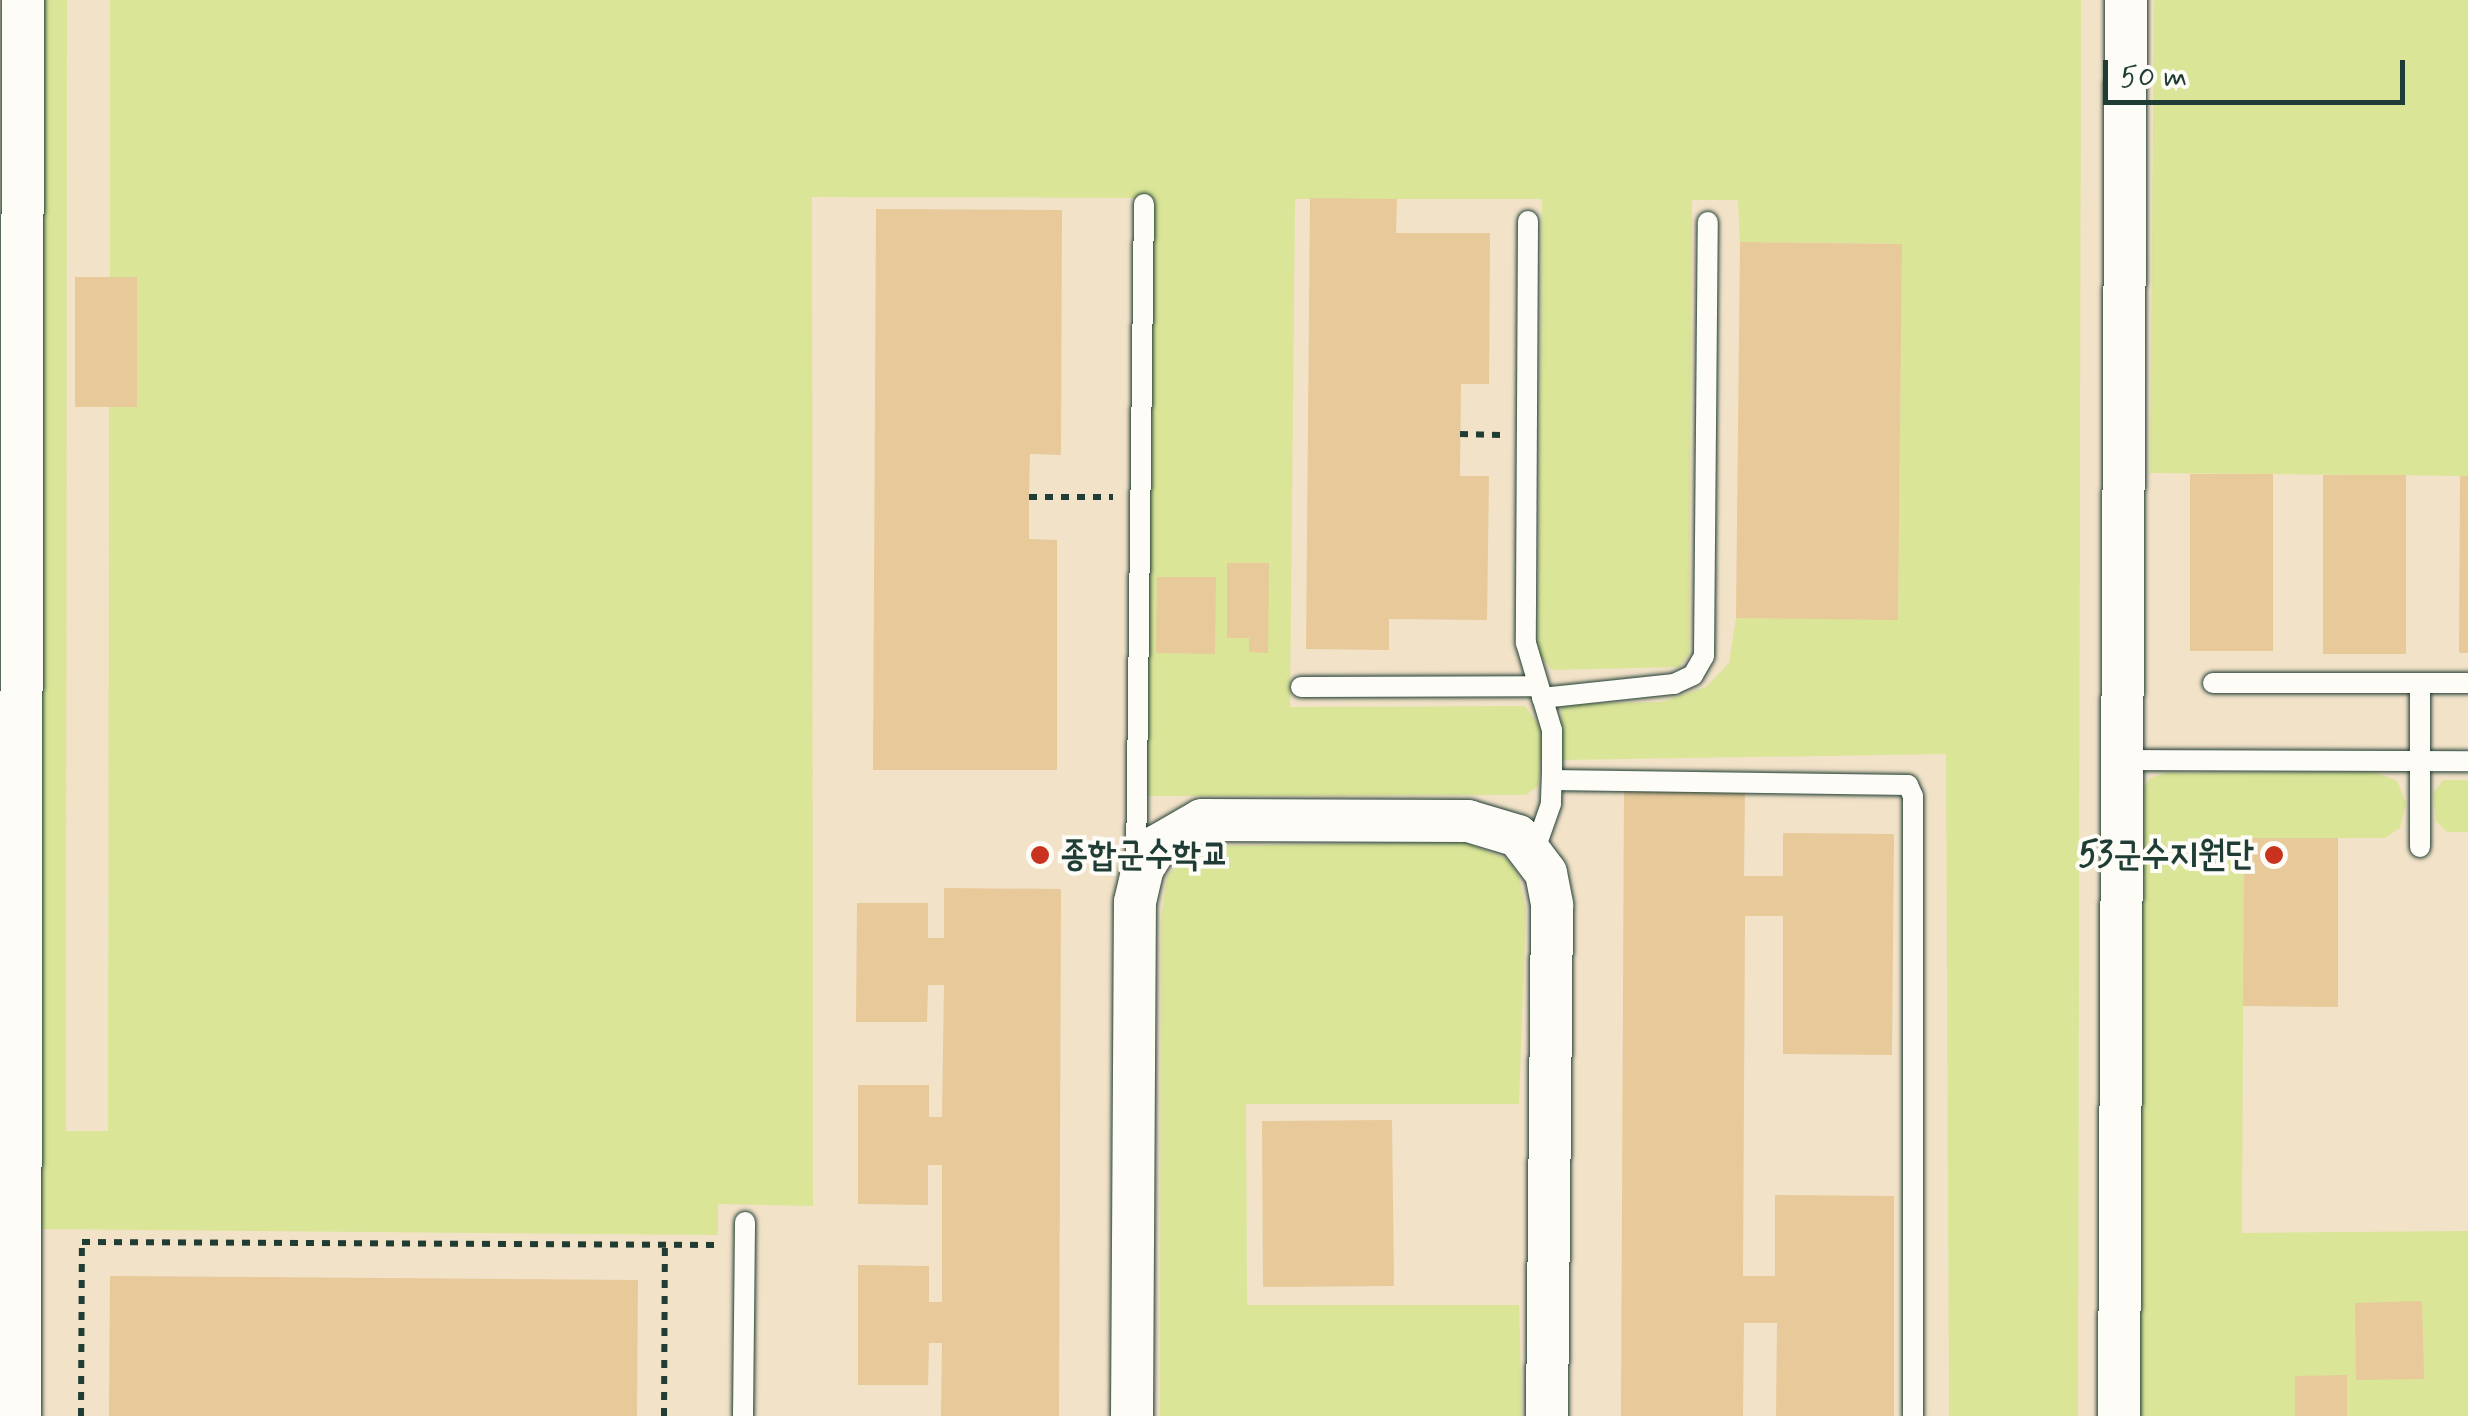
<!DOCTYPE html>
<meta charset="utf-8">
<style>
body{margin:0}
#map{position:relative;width:2468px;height:1416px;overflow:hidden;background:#f6eddb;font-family:Mynerve,"Poor Story",sans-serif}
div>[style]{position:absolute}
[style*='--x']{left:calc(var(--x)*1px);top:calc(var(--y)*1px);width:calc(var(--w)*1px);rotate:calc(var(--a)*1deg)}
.built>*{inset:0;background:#f2e2c8}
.green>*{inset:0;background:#dae598}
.building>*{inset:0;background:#e7c99a}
.path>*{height:6px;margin-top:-3px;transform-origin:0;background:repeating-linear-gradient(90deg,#1f3d34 0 8px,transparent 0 16px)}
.roads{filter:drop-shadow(0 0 2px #1f3d34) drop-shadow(0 0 2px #1f3d34)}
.service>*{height:20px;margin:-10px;padding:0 10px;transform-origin:10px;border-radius:10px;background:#fdfcf7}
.minor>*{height:42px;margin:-21px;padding:0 21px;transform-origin:21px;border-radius:21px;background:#fdfcf7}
.dots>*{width:28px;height:28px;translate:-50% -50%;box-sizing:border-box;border:5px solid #fdfcf7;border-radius:50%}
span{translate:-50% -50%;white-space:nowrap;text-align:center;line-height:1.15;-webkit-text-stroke:8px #fdfcf7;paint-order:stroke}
.poi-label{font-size:35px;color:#1f3d34;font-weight:700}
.left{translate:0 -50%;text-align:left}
.right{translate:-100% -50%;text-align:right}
.scale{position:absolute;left:2103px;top:60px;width:302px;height:45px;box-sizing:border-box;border:5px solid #1f3d34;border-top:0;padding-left:12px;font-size:30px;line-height:35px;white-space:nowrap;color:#1f3d34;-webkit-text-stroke:8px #fdfcf7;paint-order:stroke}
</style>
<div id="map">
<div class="built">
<div style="clip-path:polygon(0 0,2468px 0,2468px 1416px,0 1416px)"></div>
</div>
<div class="green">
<div style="clip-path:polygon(44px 0,67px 0,66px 1131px,108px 1131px,109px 407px,137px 406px,137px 277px,110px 277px,110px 0,2081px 0,2078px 1416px,1949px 1416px,1946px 754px,1562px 760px,1561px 704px,1661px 702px,1706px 687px,1729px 663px,1736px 618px,1898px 619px,1902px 244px,1740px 242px,1738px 200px,1692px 200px,1689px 654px,1679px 667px,1552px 670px,1538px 653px,1542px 199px,1295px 199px,1290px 707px,1525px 706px,1544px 732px,1538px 786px,1526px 795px,1145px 796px,1151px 198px,812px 197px,813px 1206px,718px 1204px,718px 1235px,36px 1229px)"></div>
<div style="clip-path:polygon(2154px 0,2468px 0,2468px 476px,2150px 473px)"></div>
<div style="clip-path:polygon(2375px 772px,2397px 781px,2406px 803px,2400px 828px,2385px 838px,2244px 838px,2242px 1233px,2468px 1231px,2468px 1416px,2134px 1416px,2132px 805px,2150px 778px,2166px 773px)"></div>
<div style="clip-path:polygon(2443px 780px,2468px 780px,2468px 832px,2447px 832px,2436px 821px,2433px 793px)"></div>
<div style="clip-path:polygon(1464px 842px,1507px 859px,1519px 877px,1526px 910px,1519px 1104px,1246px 1104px,1247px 1305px,1519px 1305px,1522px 1416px,1160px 1416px,1161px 919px,1167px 877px,1188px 853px,1210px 846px)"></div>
</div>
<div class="building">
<div style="clip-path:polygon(1310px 198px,1397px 199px,1396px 233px,1490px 233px,1489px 384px,1461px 384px,1460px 476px,1489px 476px,1487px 620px,1389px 619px,1389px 650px,1306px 649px)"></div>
<div style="clip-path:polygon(876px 209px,1062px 210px,1061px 455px,1030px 454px,1029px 497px,1029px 539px,1057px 540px,1057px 770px,873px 770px)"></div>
<div style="clip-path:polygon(1740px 242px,1902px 244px,1898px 620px,1736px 618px)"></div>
<div style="clip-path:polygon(75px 277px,137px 277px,137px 407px,75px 407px)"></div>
<div style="clip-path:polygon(2190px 474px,2273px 474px,2273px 651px,2190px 651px)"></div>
<div style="clip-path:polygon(2323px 475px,2406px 475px,2406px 654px,2323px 654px)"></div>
<div style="clip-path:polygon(2460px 476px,2468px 476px,2468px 653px,2459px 653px)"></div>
<div style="clip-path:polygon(1227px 563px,1269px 563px,1268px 653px,1249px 652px,1249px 638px,1227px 638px)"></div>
<div style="clip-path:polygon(1157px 577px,1216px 577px,1215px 654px,1156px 653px)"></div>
<div style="clip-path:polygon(1624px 790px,1745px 791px,1744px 876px,1783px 876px,1783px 833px,1894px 834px,1892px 1055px,1783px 1054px,1783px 916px,1745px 916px,1743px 1276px,1775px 1276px,1775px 1195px,1894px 1196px,1894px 1416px,1776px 1416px,1777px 1323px,1744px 1323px,1743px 1416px,1621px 1416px)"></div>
<div style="clip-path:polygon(2244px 838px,2338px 838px,2338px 1007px,2243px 1006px)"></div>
<div style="clip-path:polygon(944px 888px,1061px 889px,1059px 1416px,941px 1416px,942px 1343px,929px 1343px,928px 1385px,858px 1385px,858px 1265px,929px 1266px,929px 1302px,942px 1302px,942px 1165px,928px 1165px,928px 1205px,858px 1204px,858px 1085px,929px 1085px,929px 1117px,942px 1117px,944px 985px,928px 985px,927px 1022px,856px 1022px,857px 903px,928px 903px,928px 938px,944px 938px)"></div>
<div style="clip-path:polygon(1392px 1120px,1394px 1286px,1263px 1287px,1262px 1121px)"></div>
<div style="clip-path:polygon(110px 1276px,638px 1280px,637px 1416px,109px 1416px)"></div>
<div style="clip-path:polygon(2422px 1301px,2424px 1379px,2356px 1380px,2355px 1303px)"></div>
<div style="clip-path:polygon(2347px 1375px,2347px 1416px,2295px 1416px,2295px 1376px)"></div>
</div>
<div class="path">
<div style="--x:1460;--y:434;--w:41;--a:1.4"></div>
<div style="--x:1029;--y:497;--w:84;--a:0"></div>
<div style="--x:81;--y:1416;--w:174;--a:-89.7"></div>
<div style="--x:82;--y:1242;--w:637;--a:0.27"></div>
<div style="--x:664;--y:1416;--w:171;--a:-89.7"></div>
</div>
<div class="roads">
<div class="service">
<div style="--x:1528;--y:221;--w:422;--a:90.3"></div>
<div style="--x:1526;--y:643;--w:91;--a:73.4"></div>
<div style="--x:1552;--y:730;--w:41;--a:90"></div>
<div style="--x:1552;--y:771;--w:33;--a:92"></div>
<div style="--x:1551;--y:804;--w:51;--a:109.5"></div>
<div style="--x:2213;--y:683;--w:255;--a:0"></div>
<div style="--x:1301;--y:687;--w:235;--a:-0.2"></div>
<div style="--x:1542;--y:698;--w:133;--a:-6.1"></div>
<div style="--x:1674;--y:684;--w:21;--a:-25"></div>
<div style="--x:1693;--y:675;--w:22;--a:-60"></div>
<div style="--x:1704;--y:656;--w:434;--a:-89.5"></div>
<div style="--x:2123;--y:760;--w:345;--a:0.2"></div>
<div style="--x:1552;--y:780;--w:356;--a:0.8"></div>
<div style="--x:1908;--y:785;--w:12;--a:66"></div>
<div style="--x:1913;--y:796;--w:620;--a:90"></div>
<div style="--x:2420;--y:847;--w:164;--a:-90"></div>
<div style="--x:1136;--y:865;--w:661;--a:-89.31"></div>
<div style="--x:743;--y:1416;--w:194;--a:-89.4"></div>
</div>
<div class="minor">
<div style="--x:20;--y:1416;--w:1416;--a:-89.88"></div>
<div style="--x:1132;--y:1416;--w:514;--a:-89.67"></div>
<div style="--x:1135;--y:902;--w:35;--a:-77"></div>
<div style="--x:1143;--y:868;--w:26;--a:-58"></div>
<div style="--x:1157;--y:846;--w:52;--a:-30"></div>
<div style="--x:1202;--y:820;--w:266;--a:0.2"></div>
<div style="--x:1468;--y:821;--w:52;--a:16.7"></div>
<div style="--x:1518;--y:836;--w:46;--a:52.9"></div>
<div style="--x:1546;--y:873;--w:33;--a:79"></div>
<div style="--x:1552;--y:905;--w:511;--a:90.56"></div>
<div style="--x:2119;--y:1416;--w:1416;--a:-89.72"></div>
</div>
</div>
<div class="dots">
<div style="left:1040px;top:855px;background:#c8321e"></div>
<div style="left:2274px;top:855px;background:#c8321e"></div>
</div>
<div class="poi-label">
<span class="left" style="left:1060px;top:855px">종합군수학교</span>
<span class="right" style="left:2254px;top:855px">53군수지원단</span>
</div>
<div class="scale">50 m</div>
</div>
